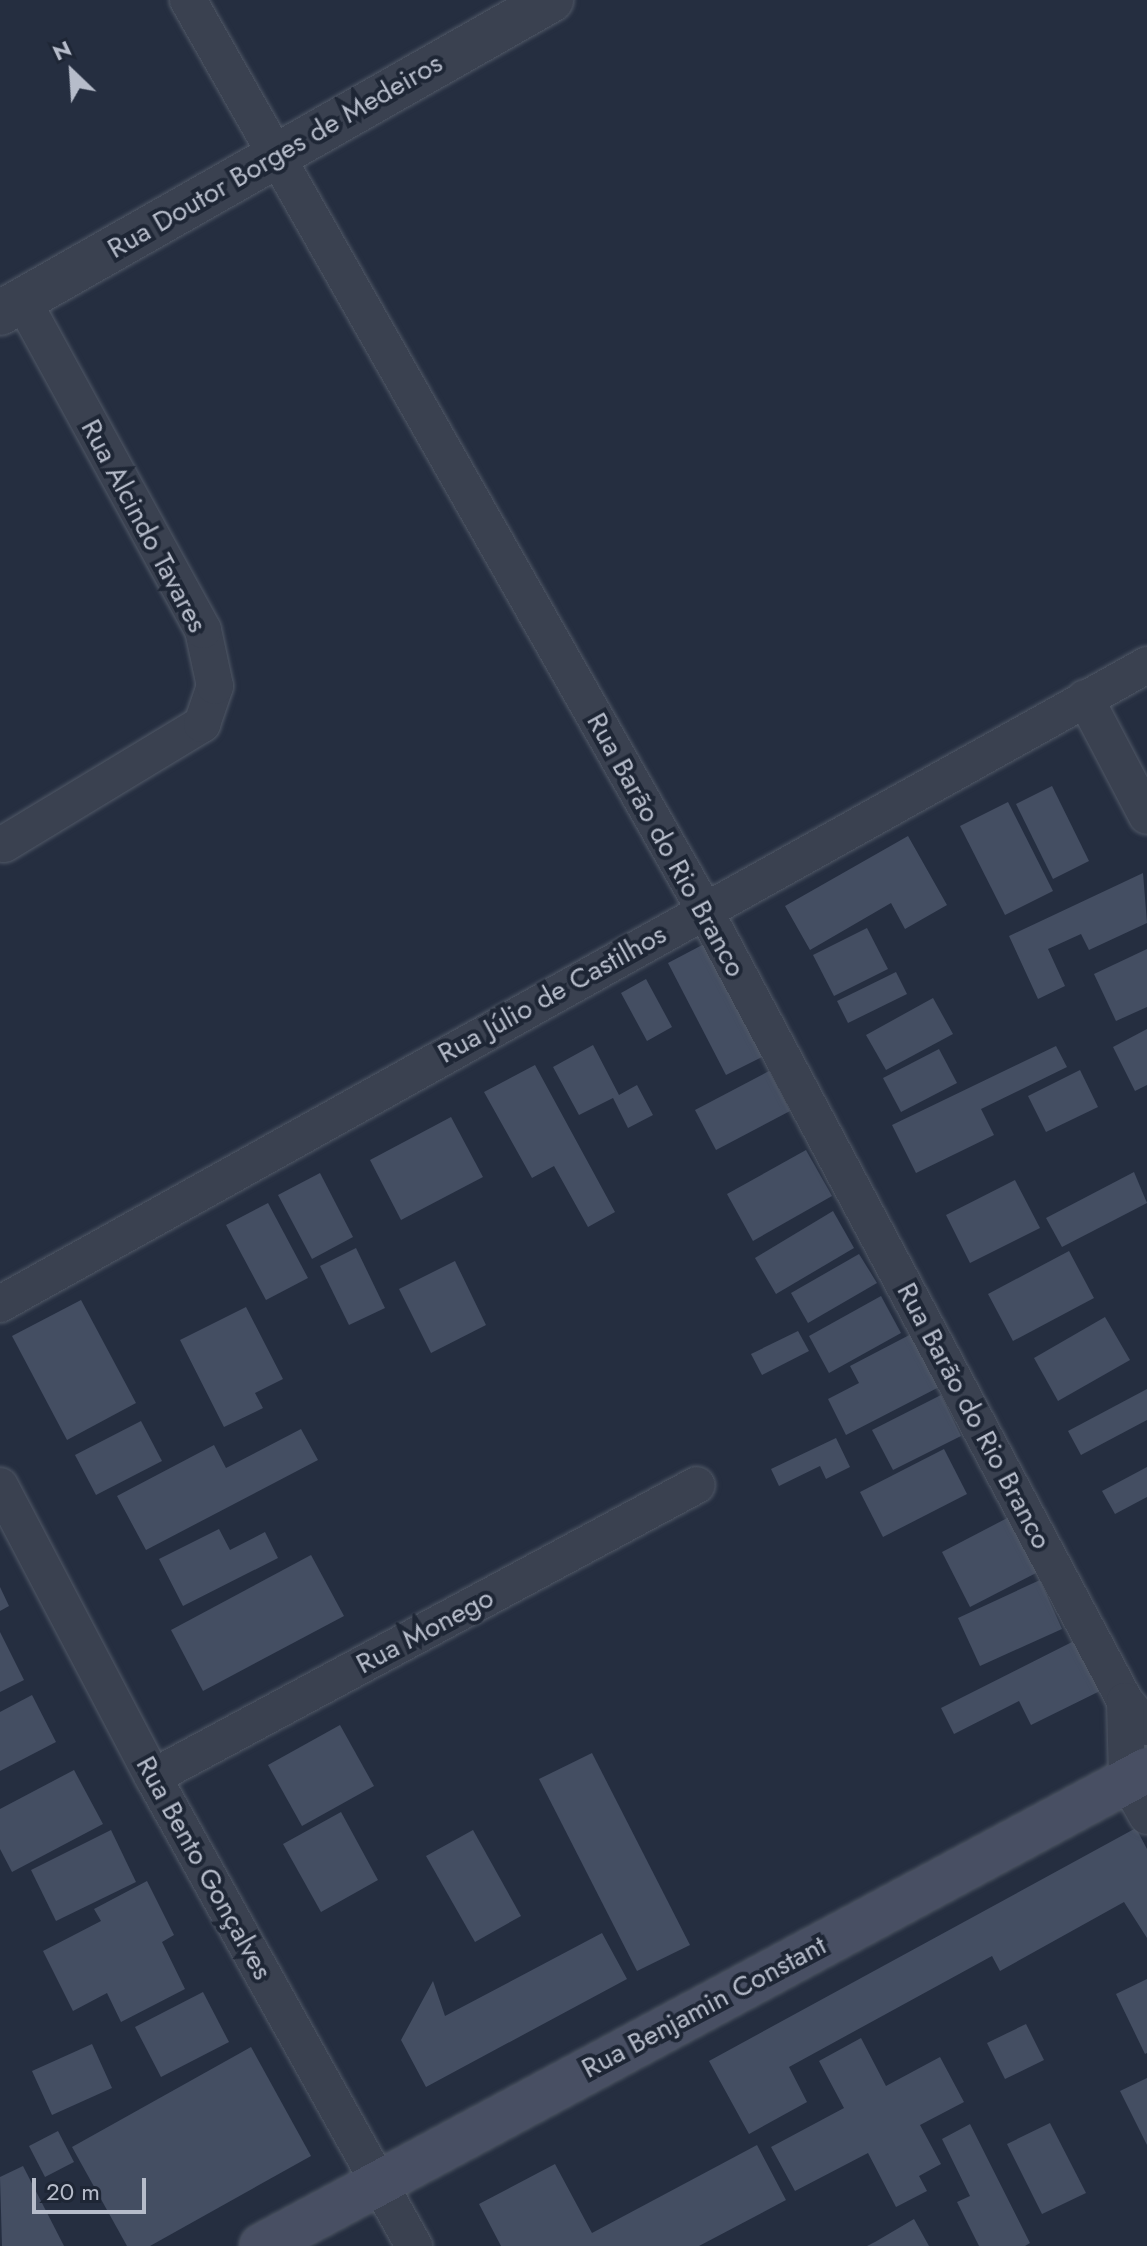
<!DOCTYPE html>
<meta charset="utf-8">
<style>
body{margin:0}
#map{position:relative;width:1147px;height:2246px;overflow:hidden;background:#252e40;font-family:Jost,sans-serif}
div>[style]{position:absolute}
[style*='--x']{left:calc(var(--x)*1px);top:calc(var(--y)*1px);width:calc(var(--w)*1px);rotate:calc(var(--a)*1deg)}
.building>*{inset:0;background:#444e62}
.roads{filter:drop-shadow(0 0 2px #515967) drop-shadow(0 0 2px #515967)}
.minor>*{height:36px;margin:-18px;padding:0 18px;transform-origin:18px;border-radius:18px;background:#3a4150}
.tertiary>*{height:44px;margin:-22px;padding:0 22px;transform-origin:22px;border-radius:22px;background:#3a4150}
.secondary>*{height:44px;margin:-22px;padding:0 22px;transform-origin:22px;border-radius:22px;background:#484f63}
span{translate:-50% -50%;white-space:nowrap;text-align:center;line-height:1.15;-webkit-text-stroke:8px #1e2635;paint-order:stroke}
.street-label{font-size:28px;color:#b6bcca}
.north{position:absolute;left:32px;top:32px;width:80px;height:80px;-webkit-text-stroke:6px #1e2635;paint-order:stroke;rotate:335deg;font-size:22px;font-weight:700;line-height:32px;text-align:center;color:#b6bcca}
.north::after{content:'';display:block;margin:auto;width:28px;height:36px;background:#b6bcca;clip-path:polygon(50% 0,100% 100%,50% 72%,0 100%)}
.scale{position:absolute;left:32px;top:2178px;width:114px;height:36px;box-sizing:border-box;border:4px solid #b6bcca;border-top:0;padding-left:10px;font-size:24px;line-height:28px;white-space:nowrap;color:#b6bcca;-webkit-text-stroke:6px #1e2635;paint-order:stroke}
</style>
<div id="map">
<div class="building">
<div style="clip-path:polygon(1052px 786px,1089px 861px,1053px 879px,1016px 804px)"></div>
<div style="clip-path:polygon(1008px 802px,1053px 891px,1005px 915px,960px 826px)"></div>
<div style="clip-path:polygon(908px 836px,947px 905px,905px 929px,891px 903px,810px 950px,785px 906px)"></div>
<div style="clip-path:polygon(1143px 873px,1147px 923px,1089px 950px,1081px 934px,1048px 949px,1065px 986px,1038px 999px,1009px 936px)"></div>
<div style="clip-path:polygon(867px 928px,888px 969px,834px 996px,813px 955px)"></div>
<div style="clip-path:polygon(706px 943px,764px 1056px,726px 1075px,668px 963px)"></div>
<div style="clip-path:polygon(1147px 949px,1147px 1007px,1116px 1021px,1094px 974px)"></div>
<div style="clip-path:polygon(896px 972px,907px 994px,848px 1023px,837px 1001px)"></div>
<div style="clip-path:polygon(646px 979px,672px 1027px,647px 1041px,621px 993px)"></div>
<div style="clip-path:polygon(933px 998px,953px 1034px,886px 1070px,866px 1035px)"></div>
<div style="clip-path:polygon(1147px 1029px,1147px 1085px,1135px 1091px,1113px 1047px)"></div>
<div style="clip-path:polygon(593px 1045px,619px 1095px,637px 1085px,653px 1115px,628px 1128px,613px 1098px,579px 1115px,553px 1067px)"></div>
<div style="clip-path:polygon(1056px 1046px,1067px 1067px,981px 1109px,994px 1135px,916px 1173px,892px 1125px)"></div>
<div style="clip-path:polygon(939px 1049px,957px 1083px,901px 1112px,883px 1078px)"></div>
<div style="clip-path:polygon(535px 1065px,615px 1212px,588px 1227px,554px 1166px,532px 1178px,484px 1092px)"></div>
<div style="clip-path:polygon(1080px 1070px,1098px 1107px,1046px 1132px,1028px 1096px)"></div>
<div style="clip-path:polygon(769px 1071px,790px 1111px,716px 1150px,695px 1110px)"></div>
<div style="clip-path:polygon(451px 1117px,483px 1177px,401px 1220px,370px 1160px)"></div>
<div style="clip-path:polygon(806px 1150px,832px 1196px,753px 1241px,727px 1194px)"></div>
<div style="clip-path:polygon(1134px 1172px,1147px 1203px,1062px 1247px,1046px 1218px)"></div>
<div style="clip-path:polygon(320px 1173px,353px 1237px,312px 1259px,278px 1195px)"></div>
<div style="clip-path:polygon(1015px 1180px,1040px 1228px,970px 1263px,946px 1215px)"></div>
<div style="clip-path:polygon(268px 1203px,308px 1278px,266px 1300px,226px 1225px)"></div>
<div style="clip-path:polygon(833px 1211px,854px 1248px,776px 1294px,755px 1258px)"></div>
<div style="clip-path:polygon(356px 1248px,385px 1308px,349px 1325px,320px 1266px)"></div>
<div style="clip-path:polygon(1069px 1251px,1094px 1298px,1013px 1341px,988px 1294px)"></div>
<div style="clip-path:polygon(859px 1254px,877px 1283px,808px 1323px,791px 1293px)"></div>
<div style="clip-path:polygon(455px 1261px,486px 1325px,431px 1353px,399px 1289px)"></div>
<div style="clip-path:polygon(881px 1296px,901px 1333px,829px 1373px,809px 1336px)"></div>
<div style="clip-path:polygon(81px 1300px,136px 1403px,67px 1440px,12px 1336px)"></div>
<div style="clip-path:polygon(246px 1307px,283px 1379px,255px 1393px,263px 1408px,224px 1427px,180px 1340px)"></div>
<div style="clip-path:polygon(1105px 1317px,1130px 1360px,1058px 1401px,1034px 1358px)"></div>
<div style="clip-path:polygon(798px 1331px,809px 1351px,762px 1375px,751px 1354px)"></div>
<div style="clip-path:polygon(917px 1331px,945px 1384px,846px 1435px,828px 1399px,859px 1383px,850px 1366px)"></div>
<div style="clip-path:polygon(1147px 1389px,1147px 1420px,1081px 1455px,1068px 1431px)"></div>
<div style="clip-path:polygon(941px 1395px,961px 1436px,893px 1470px,872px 1430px)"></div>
<div style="clip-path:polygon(141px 1421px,162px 1461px,96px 1495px,75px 1455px)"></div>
<div style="clip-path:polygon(301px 1429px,318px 1460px,146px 1550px,117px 1496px,214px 1445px,226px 1468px)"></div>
<div style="clip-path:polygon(836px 1438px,850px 1467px,826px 1479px,820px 1466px,779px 1486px,771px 1469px)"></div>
<div style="clip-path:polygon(944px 1449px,967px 1494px,883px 1537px,860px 1492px)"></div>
<div style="clip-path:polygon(1147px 1467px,1147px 1497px,1115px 1514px,1102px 1491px)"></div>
<div style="clip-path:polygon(1013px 1515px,1042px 1570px,970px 1607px,942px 1552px)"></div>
<div style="clip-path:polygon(219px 1529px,230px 1550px,265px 1532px,278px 1558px,183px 1606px,159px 1559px)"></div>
<div style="clip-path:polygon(311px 1555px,344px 1616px,203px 1691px,171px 1630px)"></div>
<div style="clip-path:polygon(1040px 1580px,1062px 1629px,980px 1666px,958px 1618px)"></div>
<div style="clip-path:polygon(0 1587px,9px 1606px,0 1611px)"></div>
<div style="clip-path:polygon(0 1632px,24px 1680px,0 1692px)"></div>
<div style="clip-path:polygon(1074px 1641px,1100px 1691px,1031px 1725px,1019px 1701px,954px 1734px,941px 1708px)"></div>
<div style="clip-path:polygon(32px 1695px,56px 1742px,0 1771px,0 1712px)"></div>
<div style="clip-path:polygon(340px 1725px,374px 1786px,302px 1826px,268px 1765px)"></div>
<div style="clip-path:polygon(592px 1753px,690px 1945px,637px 1971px,539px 1779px)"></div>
<div style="clip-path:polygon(74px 1770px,103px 1824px,12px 1872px,0 1849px,0 1809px)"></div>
<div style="clip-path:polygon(341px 1812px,378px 1880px,321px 1912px,283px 1844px)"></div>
<div style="clip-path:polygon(1136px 1828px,1147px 1849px,1147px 1938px,1124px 1902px,1000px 1971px,992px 1956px,789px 2067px,807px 2102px,749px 2134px,709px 2061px)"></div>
<div style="clip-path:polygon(111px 1830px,136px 1882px,56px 1921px,31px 1870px)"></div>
<div style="clip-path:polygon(473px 1830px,521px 1916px,475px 1942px,426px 1856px)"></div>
<div style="clip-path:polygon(147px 1881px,174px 1935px,162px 1942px,185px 1989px,121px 2022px,107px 1993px,73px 2011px,43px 1951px,101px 1921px,94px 1909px)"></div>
<div style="clip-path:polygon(602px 1933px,627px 1979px,426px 2087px,401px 2040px,433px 1981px,445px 2016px)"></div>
<div style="clip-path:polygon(1147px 1979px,1147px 2053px,1145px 2054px,1116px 1994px)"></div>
<div style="clip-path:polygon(203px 1992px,229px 2042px,161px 2077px,135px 2027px)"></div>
<div style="clip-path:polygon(1026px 2024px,1044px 2060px,1005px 2079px,987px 2043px)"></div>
<div style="clip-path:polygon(861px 2038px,886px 2086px,940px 2057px,964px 2102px,920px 2125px,941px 2164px,919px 2176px,927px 2191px,896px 2207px,868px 2153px,795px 2191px,771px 2147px,844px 2108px,819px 2061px)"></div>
<div style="clip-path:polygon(92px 2044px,112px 2088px,52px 2115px,32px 2071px)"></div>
<div style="clip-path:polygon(251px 2047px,311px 2156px,150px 2246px,127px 2246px,72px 2147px)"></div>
<div style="clip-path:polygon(1147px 2078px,1147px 2145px,1120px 2091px)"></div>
<div style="clip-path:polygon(1050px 2123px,1086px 2193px,1042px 2214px,1007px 2144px)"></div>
<div style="clip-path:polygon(970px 2124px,1030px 2243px,1025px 2246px,979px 2246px,957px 2202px,970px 2196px,942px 2139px)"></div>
<div style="clip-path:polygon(58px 2131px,74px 2162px,45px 2177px,29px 2146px)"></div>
<div style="clip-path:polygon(757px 2145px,786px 2200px,699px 2246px,501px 2246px,479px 2204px,555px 2164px,592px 2233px)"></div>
<div style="clip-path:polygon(23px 2166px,64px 2246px,2px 2246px,0 2177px)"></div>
<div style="clip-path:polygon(914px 2219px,929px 2246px,867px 2246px,875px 2242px)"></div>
</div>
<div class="roads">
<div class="minor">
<div style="--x:188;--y:0;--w:1045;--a:60.42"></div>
<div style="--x:704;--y:909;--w:897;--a:62.01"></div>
<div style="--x:1125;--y:1701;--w:34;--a:50"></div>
<div style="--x:1085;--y:698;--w:133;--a:62.3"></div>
<div style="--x:4;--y:844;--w:232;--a:-31.2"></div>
<div style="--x:202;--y:724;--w:40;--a:-71.1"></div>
<div style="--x:215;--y:686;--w:57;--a:-102.1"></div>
<div style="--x:203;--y:630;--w:376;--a:-118.7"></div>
<div style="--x:0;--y:1304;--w:1313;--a:-29.12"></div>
<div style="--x:0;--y:1486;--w:329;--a:62.3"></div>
<div style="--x:153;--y:1777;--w:537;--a:60.9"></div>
<div style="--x:1125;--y:1701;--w:79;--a:88.5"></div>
<div style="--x:1127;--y:1780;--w:41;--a:60.9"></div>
<div style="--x:153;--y:1777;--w:617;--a:-28.23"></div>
</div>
<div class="tertiary">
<div style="--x:0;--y:313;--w:634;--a:-29.6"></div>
</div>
<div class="secondary">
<div style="--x:262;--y:2246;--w:1005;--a:-28.27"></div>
</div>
</div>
<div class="street-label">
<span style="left:275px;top:156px;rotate:-30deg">Rua Doutor Borges de Medeiros</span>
<span style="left:144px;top:526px;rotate:62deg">Rua Alcindo Tavares</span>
<span style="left:666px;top:845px;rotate:61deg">Rua Barão do Rio Branco</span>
<span style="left:552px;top:994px;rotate:-29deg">Rua Júlio de Castilhos</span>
<span style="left:974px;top:1416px;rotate:62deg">Rua Barão do Rio Branco</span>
<span style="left:425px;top:1631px;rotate:-28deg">Rua Monego</span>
<span style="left:204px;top:1868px;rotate:61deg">Rua Bento Gonçalves</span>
<span style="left:704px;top:2007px;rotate:-28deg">Rua Benjamin Constant</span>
</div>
<div class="north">N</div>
<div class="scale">20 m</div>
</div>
